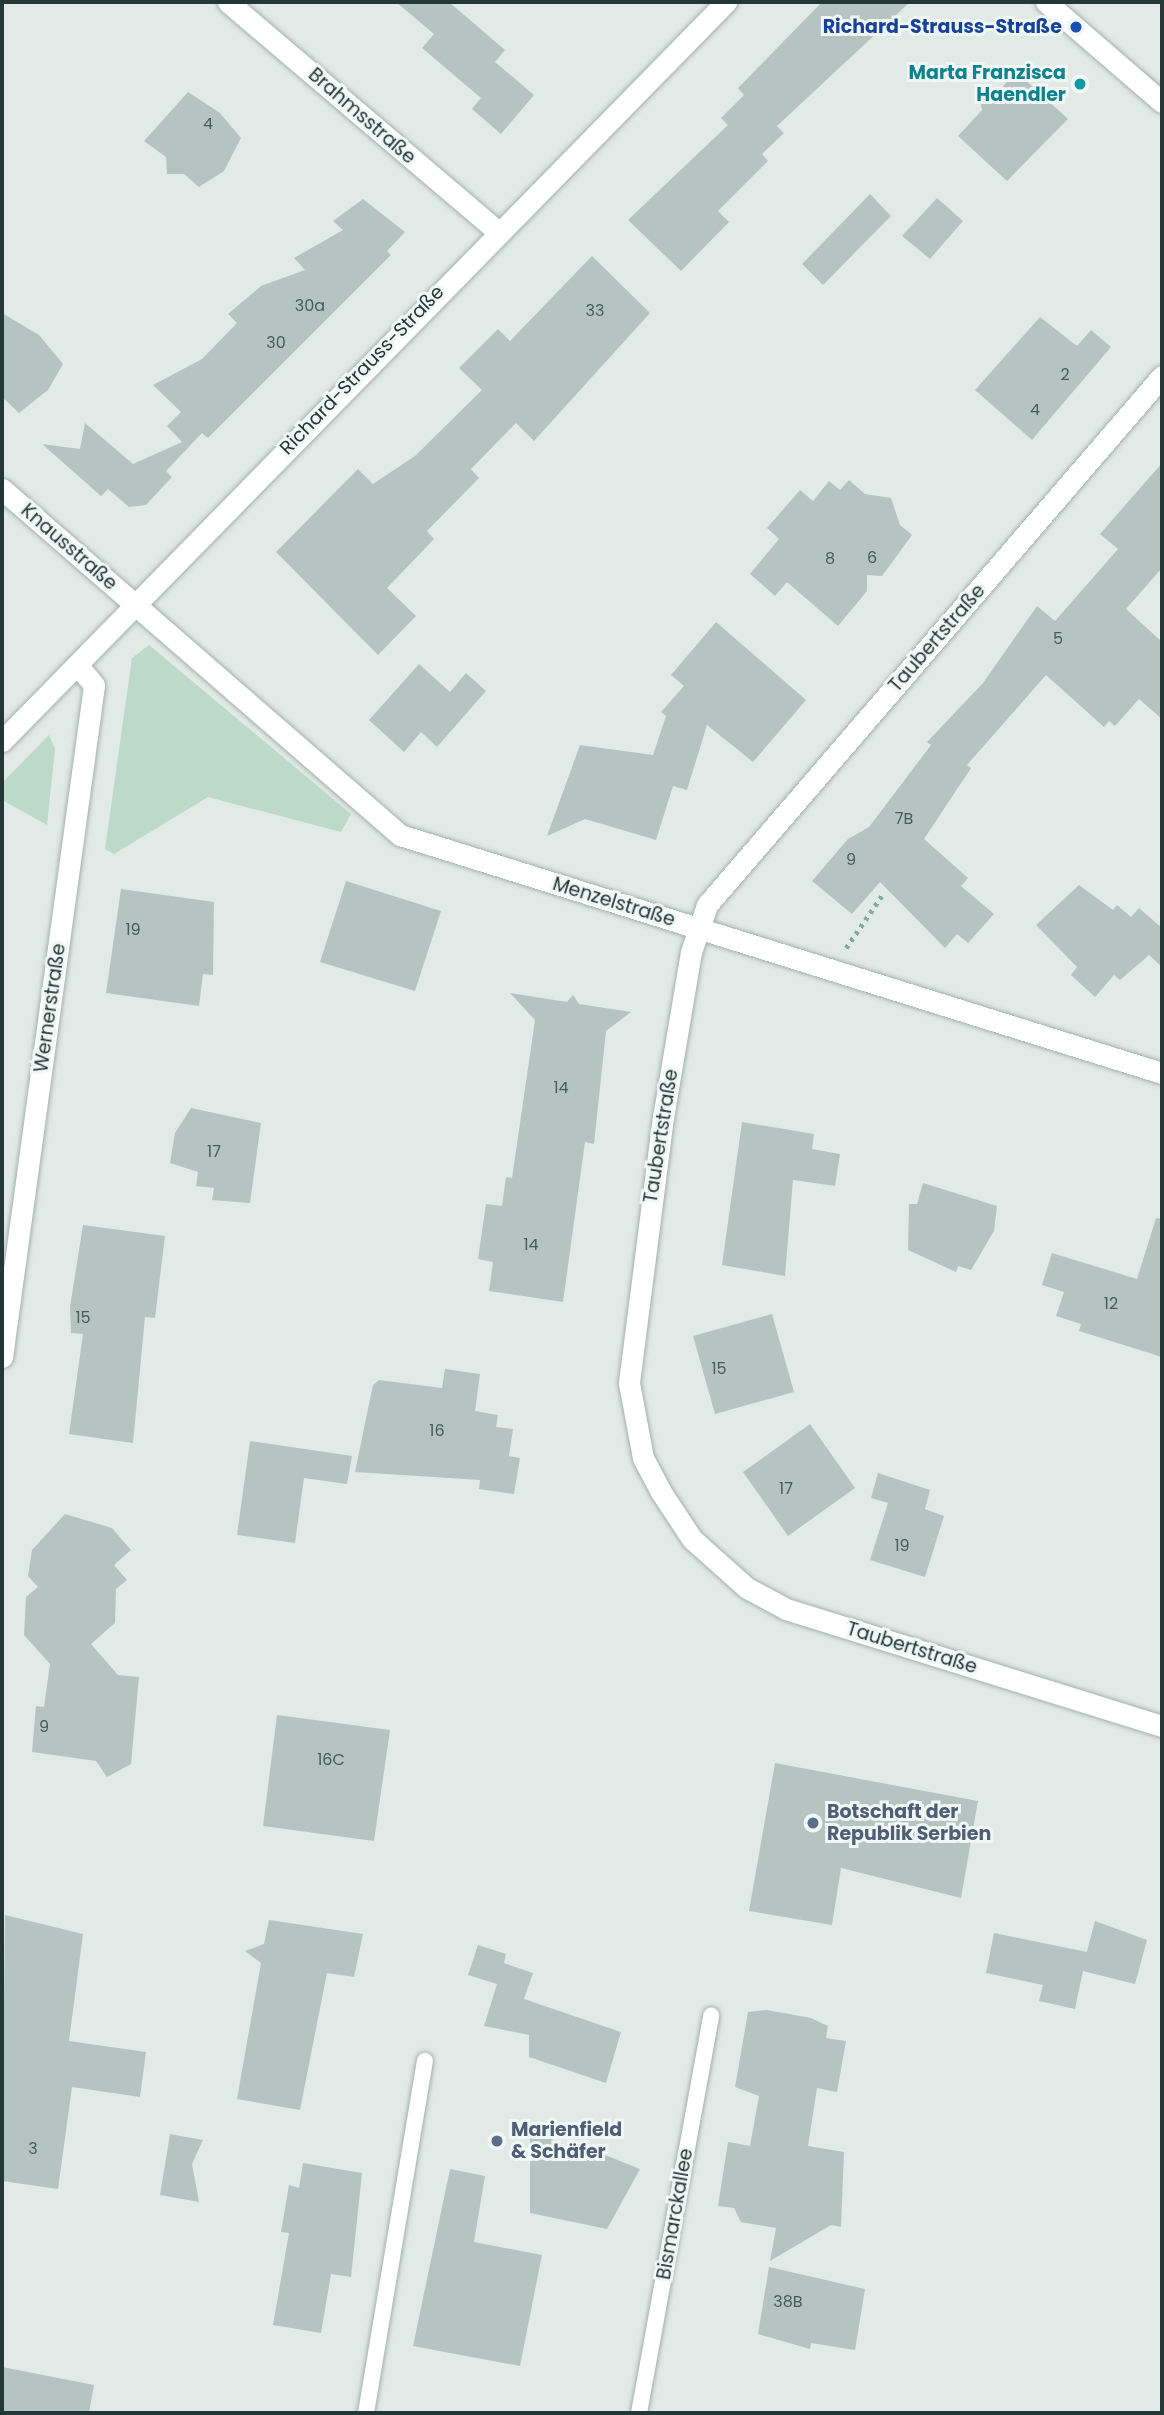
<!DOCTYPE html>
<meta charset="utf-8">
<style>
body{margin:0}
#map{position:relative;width:1164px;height:2415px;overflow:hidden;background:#e1eae7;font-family:Poppins,sans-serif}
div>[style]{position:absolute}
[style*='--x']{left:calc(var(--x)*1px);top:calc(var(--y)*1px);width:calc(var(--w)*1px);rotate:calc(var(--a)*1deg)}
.green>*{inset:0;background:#bcd9c9}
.building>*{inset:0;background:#b6c4c1}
.path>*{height:4.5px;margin-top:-2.25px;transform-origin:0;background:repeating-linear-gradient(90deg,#85aaa5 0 3.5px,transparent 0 8.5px)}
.roads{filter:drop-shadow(0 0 2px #a4b1ae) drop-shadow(0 0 2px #a4b1ae)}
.service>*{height:16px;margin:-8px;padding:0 8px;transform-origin:8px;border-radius:8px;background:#fff}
.minor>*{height:21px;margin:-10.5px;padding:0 10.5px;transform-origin:10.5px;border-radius:10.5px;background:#fff}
.secondary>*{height:21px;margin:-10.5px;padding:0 10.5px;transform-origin:10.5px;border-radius:10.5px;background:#fff}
.dots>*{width:19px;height:19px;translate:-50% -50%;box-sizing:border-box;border:4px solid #f1f7f5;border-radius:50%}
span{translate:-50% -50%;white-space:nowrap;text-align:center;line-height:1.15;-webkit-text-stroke:6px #f1f7f5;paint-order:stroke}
.number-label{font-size:16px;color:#485b59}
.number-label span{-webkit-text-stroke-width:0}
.transit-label{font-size:19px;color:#164399;font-weight:700}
.right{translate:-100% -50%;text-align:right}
.culture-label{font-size:19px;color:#0d838f;font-weight:700}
.street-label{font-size:19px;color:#233836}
.service-label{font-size:19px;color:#4e5e75;font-weight:700}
.left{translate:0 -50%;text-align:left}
.frame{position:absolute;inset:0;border:4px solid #233836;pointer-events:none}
</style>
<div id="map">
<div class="green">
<div style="clip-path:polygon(149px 645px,351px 814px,341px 832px,208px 797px,114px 854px,105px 849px,132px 658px)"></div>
<div style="clip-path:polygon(49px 735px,55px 749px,47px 825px,2px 800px,2px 783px)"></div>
</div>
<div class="building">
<div style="clip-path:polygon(396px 2px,449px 2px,505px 50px,495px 62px,534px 95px,501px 134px,472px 109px,481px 98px,422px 48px,434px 34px)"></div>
<div style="clip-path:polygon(822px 2px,910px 2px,777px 126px,784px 133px,762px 154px,768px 161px,718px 211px,729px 222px,681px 271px,628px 220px,728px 125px,721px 118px,744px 95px,738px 88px)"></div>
<div style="clip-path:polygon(1012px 76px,1021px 76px,1068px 119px,1007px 181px,958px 136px,982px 110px,980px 99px,992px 99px)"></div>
<div style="clip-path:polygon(188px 92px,220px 113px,241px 138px,224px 171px,199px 187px,184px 174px,167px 174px,166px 157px,144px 141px)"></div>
<div style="clip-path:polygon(870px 194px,891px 216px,823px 285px,802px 264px)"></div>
<div style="clip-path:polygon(937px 198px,963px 221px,930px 259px,902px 236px)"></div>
<div style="clip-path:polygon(363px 199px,405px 232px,387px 251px,391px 255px,208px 438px,202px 433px,166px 471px,172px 477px,146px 505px,129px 507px,108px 489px,101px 496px,42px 444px,80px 449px,85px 423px,133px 464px,182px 442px,167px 426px,181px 412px,153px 385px,202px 359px,237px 323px,228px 314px,261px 286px,305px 270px,294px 258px,343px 230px,333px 221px)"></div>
<div style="clip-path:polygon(592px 256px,650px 313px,534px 441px,516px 423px,471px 469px,479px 478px,427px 531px,434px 539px,387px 588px,416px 616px,378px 655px,276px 552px,358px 469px,373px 484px,415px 456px,482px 390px,459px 368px,498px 329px,510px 341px)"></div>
<div style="clip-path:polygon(2px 313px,39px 335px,63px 364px,48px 390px,19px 413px,2px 397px)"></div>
<div style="clip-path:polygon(1040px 317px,1077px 346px,1091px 330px,1111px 347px,1032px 440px,975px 390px)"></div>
<div style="clip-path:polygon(1162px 463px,1162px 568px,1126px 609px,1162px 642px,1162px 719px,1139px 699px,1115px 726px,1109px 721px,1104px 727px,1046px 675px,967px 765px,971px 768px,924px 839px,968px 878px,961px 886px,994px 914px,968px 943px,957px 934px,945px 948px,880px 882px,852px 914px,812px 881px,848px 839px,869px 827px,931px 745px,927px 742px,983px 683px,1037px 606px,1055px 621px,1118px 549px,1100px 534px)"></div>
<div style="clip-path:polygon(849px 480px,865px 494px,891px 498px,900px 525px,912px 535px,882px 576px,867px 575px,867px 591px,838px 626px,787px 582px,775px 596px,750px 574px,779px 539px,767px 528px,800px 490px,813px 501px,829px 481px,840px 490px)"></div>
<div style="clip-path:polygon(716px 622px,806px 700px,753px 762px,707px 725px,687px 790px,673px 786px,656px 840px,585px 819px,547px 836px,580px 745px,653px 755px,666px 716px,661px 712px,684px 686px,671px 675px)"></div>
<div style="clip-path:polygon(419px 664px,450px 692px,466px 673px,486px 691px,437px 747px,421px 732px,404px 752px,369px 720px)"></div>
<div style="clip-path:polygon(346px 881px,441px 911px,415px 991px,320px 962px)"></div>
<div style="clip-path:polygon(1079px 885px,1113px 910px,1117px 905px,1131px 917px,1139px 908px,1162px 928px,1162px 967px,1149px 955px,1120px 980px,1114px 975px,1095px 997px,1071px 975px,1077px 967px,1036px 925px)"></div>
<div style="clip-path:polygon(121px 889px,214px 902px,213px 975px,203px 974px,199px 1006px,106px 993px)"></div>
<div style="clip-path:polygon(510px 993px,567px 1002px,573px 995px,579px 1004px,631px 1012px,606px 1031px,594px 1144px,585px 1142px,563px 1302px,489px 1291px,493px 1262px,478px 1259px,486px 1204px,502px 1206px,506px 1177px,512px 1178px,535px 1020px)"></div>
<div style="clip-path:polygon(191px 1108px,261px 1123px,250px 1203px,212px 1200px,214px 1188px,196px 1186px,198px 1172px,170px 1163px,175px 1133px)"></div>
<div style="clip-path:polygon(742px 1122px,814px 1134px,812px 1149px,840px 1154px,835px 1186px,793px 1180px,785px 1276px,722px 1265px)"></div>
<div style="clip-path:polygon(923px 1183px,997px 1206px,994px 1231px,971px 1270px,958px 1266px,956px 1272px,908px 1250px,909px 1204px,917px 1204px)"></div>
<div style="clip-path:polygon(1156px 1218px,1162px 1219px,1162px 1357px,1079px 1331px,1081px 1324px,1056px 1316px,1064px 1292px,1042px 1285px,1052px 1253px,1137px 1279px)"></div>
<div style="clip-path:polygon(83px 1225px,165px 1236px,155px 1318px,145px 1317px,133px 1443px,69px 1434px,83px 1334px,71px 1333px,70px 1307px)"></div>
<div style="clip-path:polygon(772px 1314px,794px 1392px,715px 1414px,693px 1336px)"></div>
<div style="clip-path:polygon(445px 1369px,480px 1374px,475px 1411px,498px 1415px,496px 1427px,513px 1429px,509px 1456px,520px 1458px,514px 1494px,479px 1489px,480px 1480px,355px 1472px,373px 1385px,379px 1380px,442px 1388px)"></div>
<div style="clip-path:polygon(810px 1424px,855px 1488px,788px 1536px,743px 1472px)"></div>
<div style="clip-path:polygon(250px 1441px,352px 1456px,347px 1484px,304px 1478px,295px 1543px,237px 1535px)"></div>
<div style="clip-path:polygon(878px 1473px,930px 1490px,925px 1509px,944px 1516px,925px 1577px,870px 1560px,888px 1503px,871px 1498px)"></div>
<div style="clip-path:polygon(65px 1514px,112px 1528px,131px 1550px,114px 1565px,127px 1580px,116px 1589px,115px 1623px,91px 1644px,118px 1675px,139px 1677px,131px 1764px,107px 1777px,96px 1761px,32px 1752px,36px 1706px,44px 1707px,50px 1664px,24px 1635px,26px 1597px,38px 1587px,28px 1576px,32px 1550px)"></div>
<div style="clip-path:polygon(277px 1715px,390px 1730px,374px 1841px,263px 1826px)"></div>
<div style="clip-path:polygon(775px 1763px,978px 1801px,961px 1898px,841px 1868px,832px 1925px,749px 1911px)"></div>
<div style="clip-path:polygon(5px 1915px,83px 1934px,69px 2041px,146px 2052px,140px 2097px,72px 2087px,58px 2189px,2px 2181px)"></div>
<div style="clip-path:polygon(269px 1920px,363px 1934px,354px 1977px,327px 1973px,300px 2110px,237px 2099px,261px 1963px,245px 1951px,264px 1944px)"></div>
<div style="clip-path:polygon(1095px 1921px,1147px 1940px,1135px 1984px,1083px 1971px,1075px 2009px,1039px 2001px,1043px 1985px,986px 1973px,994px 1933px,1087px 1952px,1085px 1959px)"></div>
<div style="clip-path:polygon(478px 1945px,506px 1954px,504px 1963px,533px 1973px,524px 1999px,621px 2032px,606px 2083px,529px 2057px,529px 2035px,484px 2026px,497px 1984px,468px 1975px)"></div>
<div style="clip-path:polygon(767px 2010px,811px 2018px,828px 2026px,826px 2038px,846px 2041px,837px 2092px,817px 2088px,808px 2146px,844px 2152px,841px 2227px,831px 2225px,770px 2261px,776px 2228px,741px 2222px,734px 2208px,718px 2206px,728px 2142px,750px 2146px,759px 2096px,735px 2087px,748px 2012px)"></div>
<div style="clip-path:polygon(530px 2128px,587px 2157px,590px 2149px,640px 2169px,607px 2229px,530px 2213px)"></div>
<div style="clip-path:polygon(170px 2134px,203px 2140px,192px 2164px,199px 2202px,160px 2195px)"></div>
<div style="clip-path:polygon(303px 2163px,362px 2173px,351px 2277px,331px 2274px,321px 2333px,273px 2325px,289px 2233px,281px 2232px,289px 2185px,299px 2188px)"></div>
<div style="clip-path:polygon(450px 2169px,485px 2176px,474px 2242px,542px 2255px,520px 2366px,413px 2346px)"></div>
<div style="clip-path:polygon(769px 2267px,865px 2289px,855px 2350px,811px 2343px,810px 2349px,758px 2334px)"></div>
<div style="clip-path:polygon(2px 2367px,94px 2385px,89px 2413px,2px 2413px)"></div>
</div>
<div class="path">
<div style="--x:846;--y:948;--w:65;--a:-55.6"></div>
</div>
<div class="roads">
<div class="service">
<div style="--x:366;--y:2413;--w:357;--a:-80.5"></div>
<div style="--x:639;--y:2413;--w:404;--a:-79.7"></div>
</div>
<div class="minor">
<div style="--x:228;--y:2;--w:353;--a:40.4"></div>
<div style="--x:1162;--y:376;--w:698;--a:130.7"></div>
<div style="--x:707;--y:905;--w:50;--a:108.8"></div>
<div style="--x:691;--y:952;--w:167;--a:99.6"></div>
<div style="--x:663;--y:1117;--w:268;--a:97.3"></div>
<div style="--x:629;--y:1383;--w:76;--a:79.4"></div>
<div style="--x:643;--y:1458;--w:38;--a:62"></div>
<div style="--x:661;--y:1492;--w:56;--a:56.6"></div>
<div style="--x:692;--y:1539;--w:74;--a:41.7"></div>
<div style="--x:747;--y:1588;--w:44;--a:28.3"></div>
<div style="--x:786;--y:1609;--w:394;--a:17.3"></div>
<div style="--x:2;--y:489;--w:527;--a:41"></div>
<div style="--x:400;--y:835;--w:798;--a:17.35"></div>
<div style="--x:2;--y:741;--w:1035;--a:-45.59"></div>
<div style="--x:2;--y:1357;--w:678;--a:-82.2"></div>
<div style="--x:94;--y:685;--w:26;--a:-130"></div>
</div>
<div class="secondary">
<div style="--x:1046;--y:2;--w:153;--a:40.8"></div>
</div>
</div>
<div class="dots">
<div style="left:1076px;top:27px;background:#1a4fb4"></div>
<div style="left:1080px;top:84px;background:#0f9aa8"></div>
<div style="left:813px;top:1823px;background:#5c6f8a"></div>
<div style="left:497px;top:2141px;background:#5c6f8a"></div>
</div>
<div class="number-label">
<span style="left:208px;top:124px">4</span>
<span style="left:310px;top:306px">30a</span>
<span style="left:595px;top:311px">33</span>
<span style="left:276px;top:343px">30</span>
<span style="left:1065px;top:375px">2</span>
<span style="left:1035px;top:410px">4</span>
<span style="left:872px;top:558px">6</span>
<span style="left:830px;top:559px">8</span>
<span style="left:1058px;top:639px">5</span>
<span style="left:904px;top:819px">7B</span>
<span style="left:851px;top:860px">9</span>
<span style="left:133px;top:930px">19</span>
<span style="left:561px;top:1088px">14</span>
<span style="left:214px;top:1152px">17</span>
<span style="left:531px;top:1245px">14</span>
<span style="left:1111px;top:1304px">12</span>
<span style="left:83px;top:1318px">15</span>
<span style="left:719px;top:1369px">15</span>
<span style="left:437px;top:1431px">16</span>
<span style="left:786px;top:1489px">17</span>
<span style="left:902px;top:1546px">19</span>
<span style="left:44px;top:1727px">9</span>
<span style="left:331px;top:1760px">16C</span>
<span style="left:33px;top:2149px">3</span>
<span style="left:788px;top:2302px">38B</span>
</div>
<div class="transit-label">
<span class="right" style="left:1062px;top:27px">Richard-Strauss-Straße</span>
</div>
<div class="culture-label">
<span class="right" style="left:1066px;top:84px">Marta Franzisca<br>Haendler</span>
</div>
<div class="street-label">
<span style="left:362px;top:116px;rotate:41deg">Brahmsstraße</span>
<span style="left:362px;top:370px;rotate:-46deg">Richard-Strauss-Straße</span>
<span style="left:69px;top:547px;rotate:41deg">Knausstraße</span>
<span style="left:937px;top:638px;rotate:-49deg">Taubertstraße</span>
<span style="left:614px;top:902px;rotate:17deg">Menzelstraße</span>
<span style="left:50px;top:1008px;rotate:-82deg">Wernerstraße</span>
<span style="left:661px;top:1136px;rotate:-81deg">Taubertstraße</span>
<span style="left:912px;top:1648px;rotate:17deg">Taubertstraße</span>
<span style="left:675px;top:2214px;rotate:-80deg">Bismarckallee</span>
</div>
<div class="service-label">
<span class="left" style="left:827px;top:1823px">Botschaft der<br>Republik Serbien</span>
<span class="left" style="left:511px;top:2141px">Marienfield<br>&amp; Schäfer</span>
</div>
<div class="frame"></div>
</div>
